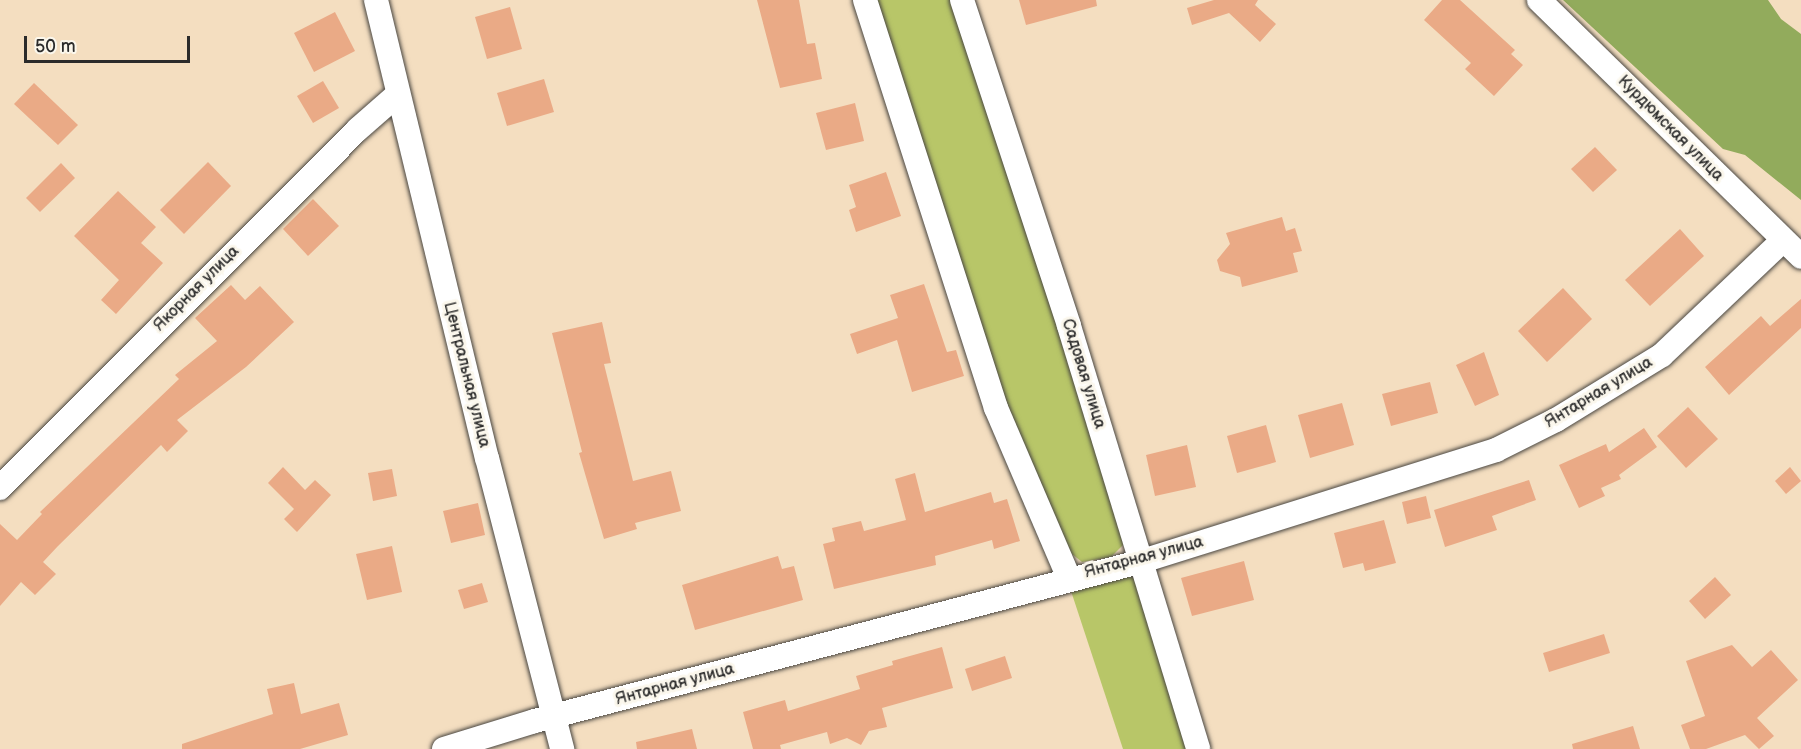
<!DOCTYPE html>
<meta charset="utf-8">
<style>
body{margin:0}
#map{position:relative;width:1801px;height:749px;overflow:hidden;background:#f4dec0;font-family:"Balsamiq Sans",sans-serif}
div>[style]{position:absolute}
[style*='--x']{left:calc(var(--x)*1px);top:calc(var(--y)*1px);width:calc(var(--w)*1px);rotate:calc(var(--a)*1deg)}
.green>*{inset:0;background:#b8c668}
.forest>*{inset:0;background:#92ab5c}
.building>*{inset:0;background:#eaaa86}
.roads{filter:drop-shadow(0 0 2px #494641) drop-shadow(0 0 2px #494641)}
.minor>*{height:24px;margin:-12px;padding:0 12px;transform-origin:12px;border-radius:12px;background:#fff}
span{translate:-50% -50%;white-space:nowrap;text-align:center;line-height:1.15;-webkit-text-stroke:6px #fbf7ec;paint-order:stroke}
.street-label{font-size:16px;color:#2b2b2b}
.scale{position:absolute;left:24px;top:36px;width:166px;height:27px;box-sizing:border-box;border:3px solid #2b2b2b;border-top:0;padding-left:8px;font-size:18px;line-height:21px;white-space:nowrap;color:#2b2b2b;-webkit-text-stroke:4px #fbf7ec;paint-order:stroke}
</style>
<div id="map">
<div class="green">
<div style="clip-path:polygon(873px 0,954px 0,1063px 327px,1124px 544px,1111px 557px,1082px 562px,1067px 550px,1005px 405px)"></div>
<div style="clip-path:polygon(1121px 572px,1140px 581px,1191px 749px,1123px 749px,1070px 588px)"></div>
</div>
<div class="forest">
<div style="clip-path:polygon(1563px 0,1768px 0,1781px 19px,1801px 34px,1801px 200px,1745px 155px,1723px 149px)"></div>
</div>
<div class="building">
<div style="clip-path:polygon(757px 0,799px 0,807px 44px,815px 43px,822px 79px,780px 88px)"></div>
<div style="clip-path:polygon(1019px 0,1096px 0,1097px 6px,1026px 25px)"></div>
<div style="clip-path:polygon(1214px 0,1258px 0,1255px 5px,1276px 24px,1260px 42px,1229px 13px,1192px 25px,1187px 8px)"></div>
<div style="clip-path:polygon(1442px 0,1460px 0,1515px 50px,1511px 54px,1523px 65px,1494px 96px,1465px 69px,1471px 63px,1424px 20px)"></div>
<div style="clip-path:polygon(510px 7px,522px 49px,487px 59px,475px 17px)"></div>
<div style="clip-path:polygon(335px 12px,355px 51px,314px 72px,294px 33px)"></div>
<div style="clip-path:polygon(544px 79px,554px 112px,507px 126px,497px 93px)"></div>
<div style="clip-path:polygon(323px 81px,339px 108px,313px 123px,297px 96px)"></div>
<div style="clip-path:polygon(34px 83px,78px 125px,58px 145px,14px 104px)"></div>
<div style="clip-path:polygon(855px 103px,864px 141px,826px 150px,816px 113px)"></div>
<div style="clip-path:polygon(1595px 147px,1617px 170px,1593px 192px,1571px 169px)"></div>
<div style="clip-path:polygon(208px 162px,231px 186px,184px 234px,160px 210px)"></div>
<div style="clip-path:polygon(61px 163px,75px 178px,40px 212px,26px 198px)"></div>
<div style="clip-path:polygon(886px 172px,901px 216px,856px 232px,849px 210px,856px 207px,849px 185px)"></div>
<div style="clip-path:polygon(118px 191px,156px 227px,141px 243px,163px 263px,116px 314px,101px 300px,119px 280px,74px 236px)"></div>
<div style="clip-path:polygon(313px 199px,339px 226px,308px 256px,283px 229px)"></div>
<div style="clip-path:polygon(1282px 217px,1286px 231px,1295px 228px,1302px 251px,1293px 253px,1298px 272px,1242px 287px,1240px 277px,1220px 271px,1217px 260px,1230px 244px,1226px 233px)"></div>
<div style="clip-path:polygon(1680px 229px,1704px 256px,1650px 306px,1625px 280px)"></div>
<div style="clip-path:polygon(924px 284px,947px 352px,956px 350px,964px 376px,912px 392px,897px 340px,857px 354px,850px 334px,898px 318px,890px 295px)"></div>
<div style="clip-path:polygon(231px 285px,245px 300px,260px 286px,294px 322px,246px 367px,177px 420px,188px 431px,167px 452px,161px 445px,58px 546px,43px 562px,56px 574px,35px 595px,21px 582px,0 606px,0 524px,17px 540px,42px 514px,40px 512px,179px 379px,175px 375px,217px 341px,195px 318px)"></div>
<div style="clip-path:polygon(1563px 288px,1592px 319px,1547px 362px,1518px 331px)"></div>
<div style="clip-path:polygon(1801px 299px,1801px 328px,1729px 395px,1705px 367px,1761px 316px,1770px 326px)"></div>
<div style="clip-path:polygon(602px 322px,611px 363px,604px 364px,633px 481px,671px 471px,681px 511px,635px 523px,637px 529px,604px 539px,579px 453px,582px 452px,552px 333px)"></div>
<div style="clip-path:polygon(1484px 352px,1499px 395px,1475px 406px,1456px 365px)"></div>
<div style="clip-path:polygon(1430px 382px,1438px 413px,1391px 426px,1382px 394px)"></div>
<div style="clip-path:polygon(1342px 403px,1354px 445px,1310px 458px,1298px 415px)"></div>
<div style="clip-path:polygon(1688px 407px,1718px 439px,1686px 468px,1657px 436px)"></div>
<div style="clip-path:polygon(1266px 425px,1276px 462px,1237px 473px,1227px 436px)"></div>
<div style="clip-path:polygon(1644px 428px,1657px 447px,1619px 475px,1621px 479px,1601px 488px,1605px 496px,1579px 508px,1559px 465px,1606px 444px,1609px 452px)"></div>
<div style="clip-path:polygon(1187px 445px,1196px 487px,1155px 496px,1146px 455px)"></div>
<div style="clip-path:polygon(283px 467px,305px 490px,315px 480px,331px 495px,297px 532px,284px 519px,294px 509px,268px 483px)"></div>
<div style="clip-path:polygon(1790px 467px,1801px 481px,1786px 494px,1775px 481px)"></div>
<div style="clip-path:polygon(392px 469px,397px 496px,373px 501px,368px 473px)"></div>
<div style="clip-path:polygon(915px 473px,925px 512px,991px 492px,994px 503px,1007px 499px,1020px 541px,994px 549px,992px 540px,935px 556px,936px 565px,834px 589px,823px 544px,835px 541px,832px 528px,861px 521px,864px 531px,906px 520px,895px 479px)"></div>
<div style="clip-path:polygon(1529px 480px,1536px 500px,1492px 516px,1497px 530px,1445px 547px,1434px 510px)"></div>
<div style="clip-path:polygon(1426px 496px,1431px 518px,1407px 524px,1402px 502px)"></div>
<div style="clip-path:polygon(478px 503px,485px 535px,451px 543px,443px 511px)"></div>
<div style="clip-path:polygon(1384px 520px,1396px 563px,1365px 571px,1363px 563px,1343px 568px,1334px 533px)"></div>
<div style="clip-path:polygon(392px 546px,402px 592px,367px 600px,356px 554px)"></div>
<div style="clip-path:polygon(778px 556px,782px 569px,794px 566px,803px 600px,695px 630px,682px 585px)"></div>
<div style="clip-path:polygon(1244px 561px,1254px 600px,1192px 616px,1181px 578px)"></div>
<div style="clip-path:polygon(1715px 577px,1731px 595px,1705px 619px,1689px 601px)"></div>
<div style="clip-path:polygon(482px 583px,488px 602px,464px 609px,458px 590px)"></div>
<div style="clip-path:polygon(1604px 634px,1610px 653px,1549px 672px,1543px 653px)"></div>
<div style="clip-path:polygon(1732px 645px,1752px 667px,1771px 650px,1798px 680px,1757px 718px,1774px 736px,1759px 749px,1745px 735px,1706px 749px,1690px 749px,1681px 725px,1705px 716px,1686px 661px)"></div>
<div style="clip-path:polygon(942px 647px,953px 688px,882px 708px,887px 727px,869px 731px,861px 745px,847px 738px,830px 744px,827px 732px,780px 745px,781px 749px,753px 749px,743px 712px,785px 700px,788px 711px,860px 689px,856px 676px,893px 665px,892px 661px)"></div>
<div style="clip-path:polygon(1005px 656px,1012px 678px,972px 691px,965px 669px)"></div>
<div style="clip-path:polygon(294px 683px,301px 714px,339px 703px,348px 735px,300px 749px,182px 749px,182px 744px,273px 714px,267px 689px)"></div>
<div style="clip-path:polygon(1633px 726px,1640px 749px,1573px 749px,1572px 744px)"></div>
<div style="clip-path:polygon(692px 729px,697px 749px,637px 749px,636px 742px)"></div>
</div>
<div class="roads">
<div class="minor">
<div style="--x:376;--y:0;--w:471;--a:76.4"></div>
<div style="--x:487;--y:458;--w:301;--a:75.5"></div>
<div style="--x:865;--y:0;--w:429;--a:72.2"></div>
<div style="--x:996;--y:408;--w:185;--a:66.8"></div>
<div style="--x:962;--y:0;--w:343;--a:71.8"></div>
<div style="--x:1069;--y:326;--w:442;--a:73"></div>
<div style="--x:1539;--y:0;--w:367;--a:44.4"></div>
<div style="--x:0;--y:488;--w:507;--a:-45.08"></div>
<div style="--x:358;--y:129;--w:53;--a:-41.2"></div>
<div style="--x:444;--y:749;--w:95;--a:-17.1"></div>
<div style="--x:535;--y:721;--w:625;--a:-14.75"></div>
<div style="--x:1139;--y:562;--w:374;--a:-17.4"></div>
<div style="--x:1496;--y:450;--w:67;--a:-26.6"></div>
<div style="--x:1556;--y:420;--w:124;--a:-31.5"></div>
<div style="--x:1662;--y:355;--w:167;--a:-43.5"></div>
</div>
</div>
<div class="street-label">
<span style="left:1670px;top:129px;rotate:45deg">Курдюмская улица</span>
<span style="left:197px;top:289px;rotate:-45deg">Якорная улица</span>
<span style="left:1083px;top:374px;rotate:73deg">Садовая улица</span>
<span style="left:466px;top:375px;rotate:76deg">Центральная улица</span>
<span style="left:1599px;top:393px;rotate:-31deg">Янтарная улица</span>
<span style="left:1144px;top:558px;rotate:-15deg">Янтарная улица</span>
<span style="left:675px;top:685px;rotate:-15deg">Янтарная улица</span>
</div>
<div class="scale">50 m</div>
</div>
